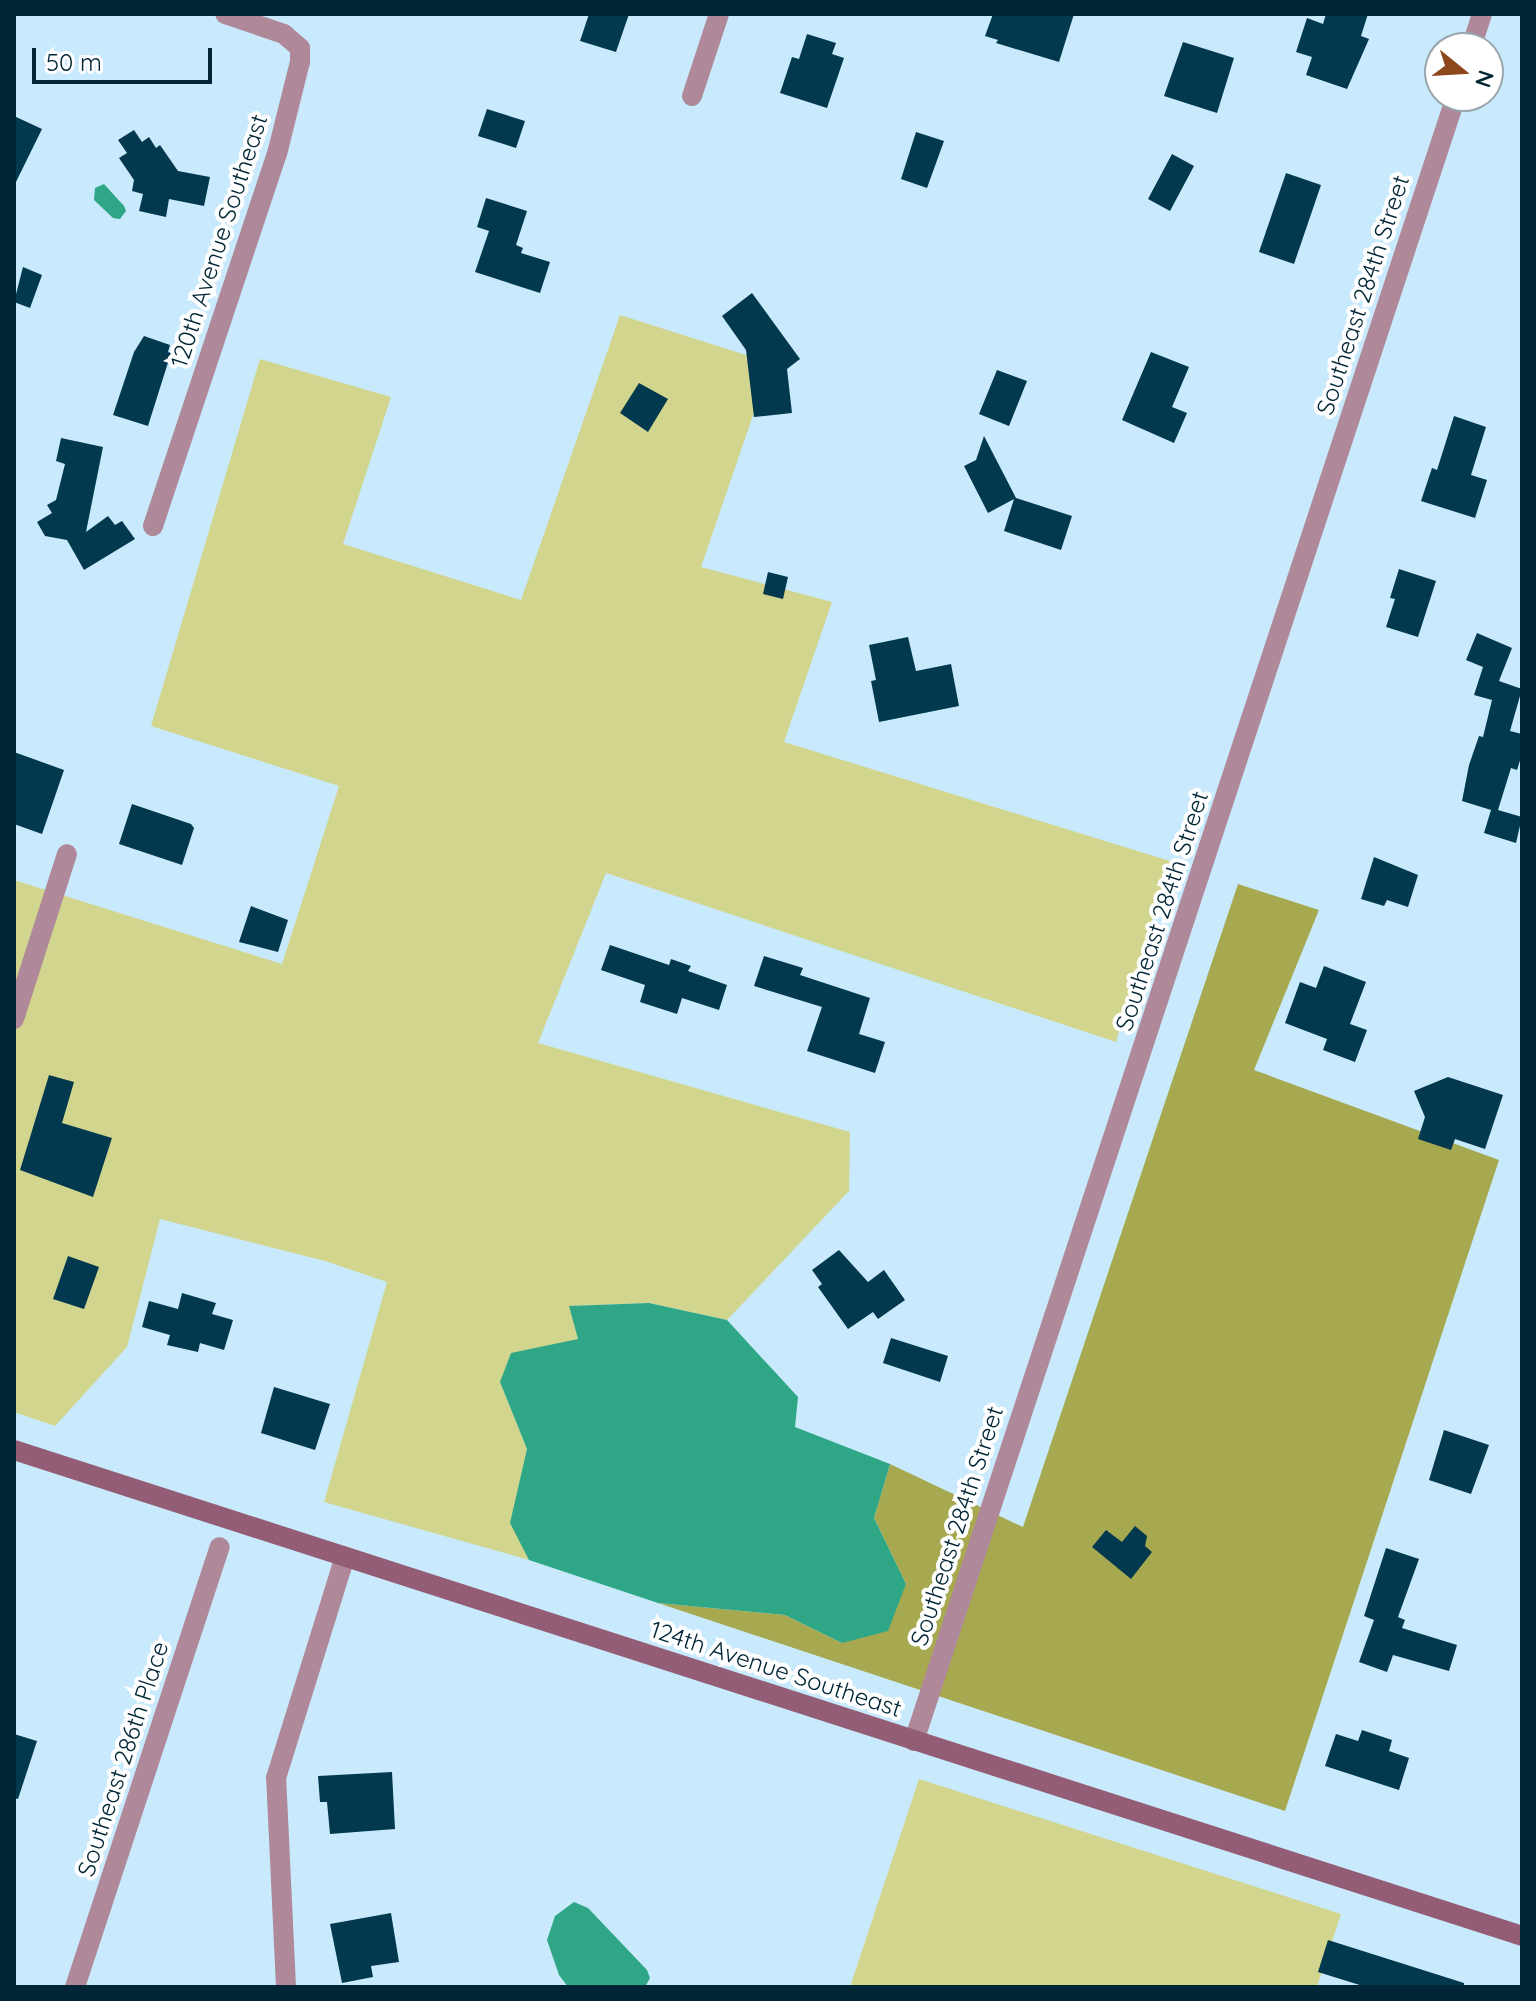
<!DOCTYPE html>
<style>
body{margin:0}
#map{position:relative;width:1536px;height:2001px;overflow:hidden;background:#c9eafc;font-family:Quicksand,sans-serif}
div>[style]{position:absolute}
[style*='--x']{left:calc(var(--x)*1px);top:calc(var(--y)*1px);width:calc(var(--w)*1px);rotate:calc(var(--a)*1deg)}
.green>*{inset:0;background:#d1d58e}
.forest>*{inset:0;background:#a6a94f}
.water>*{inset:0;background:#2fa686}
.building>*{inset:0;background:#03394e}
.street>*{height:20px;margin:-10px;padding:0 10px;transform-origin:10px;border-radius:10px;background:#af8999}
.secondary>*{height:20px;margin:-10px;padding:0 10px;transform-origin:10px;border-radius:10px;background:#925d75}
span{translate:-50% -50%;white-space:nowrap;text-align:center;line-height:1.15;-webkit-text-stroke:8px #fff;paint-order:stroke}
.street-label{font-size:24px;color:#002636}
.frame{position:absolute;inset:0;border:16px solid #002636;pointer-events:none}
.north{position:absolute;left:1424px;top:32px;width:80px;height:80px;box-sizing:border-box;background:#fff;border:2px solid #99a8af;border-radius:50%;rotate:108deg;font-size:22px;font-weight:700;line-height:32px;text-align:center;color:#002636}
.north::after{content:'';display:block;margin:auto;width:28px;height:36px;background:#8c481b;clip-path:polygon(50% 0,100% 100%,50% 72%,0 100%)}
.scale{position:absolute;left:32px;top:48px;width:180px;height:36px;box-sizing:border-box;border:4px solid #002636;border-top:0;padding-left:10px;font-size:24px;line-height:28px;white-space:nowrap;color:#002636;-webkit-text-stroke:6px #fff;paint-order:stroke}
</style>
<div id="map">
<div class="green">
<div style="clip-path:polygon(620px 315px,771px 363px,701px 567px,832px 602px,784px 742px,1170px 861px,1116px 1042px,606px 873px,538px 1043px,850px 1132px,849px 1191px,727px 1320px,649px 1303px,570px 1306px,578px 1339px,500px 1382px,527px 1449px,511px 1523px,529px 1560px,324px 1502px,387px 1282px,325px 1261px,160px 1219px,127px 1347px,55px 1426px,14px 1412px,14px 880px,282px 964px,339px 786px,151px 726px,260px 359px,391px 397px,343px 544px,521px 600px)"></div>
<div style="clip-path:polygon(919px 1779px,1341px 1914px,1317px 1987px,850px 1987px)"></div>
</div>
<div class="forest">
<div style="clip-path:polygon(1238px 884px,1319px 910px,1254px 1070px,1499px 1160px,1285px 1811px,658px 1603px,785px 1615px,842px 1643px,906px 1584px,874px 1518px,890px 1464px,1023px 1527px)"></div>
</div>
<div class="water">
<div style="clip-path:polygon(104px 184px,124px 206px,126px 211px,120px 219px,113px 218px,94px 200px,95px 188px)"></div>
<div style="clip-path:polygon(649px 1303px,727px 1320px,798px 1397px,795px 1427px,890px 1464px,874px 1518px,906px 1584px,888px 1631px,842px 1643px,785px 1615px,658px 1603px,529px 1560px,510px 1523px,527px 1449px,500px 1382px,511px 1353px,578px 1339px,569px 1306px)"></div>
<div style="clip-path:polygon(574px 1902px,588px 1908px,647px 1970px,650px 1978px,645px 1987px,568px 1987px,559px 1975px,547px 1940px,555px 1916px)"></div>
</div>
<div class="building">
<div style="clip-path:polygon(589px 14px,629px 14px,616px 52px,580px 41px)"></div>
<div style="clip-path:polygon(993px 14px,1074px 14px,1059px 62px,996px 43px,998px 40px,985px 36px)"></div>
<div style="clip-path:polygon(1326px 14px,1368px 14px,1361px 36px,1369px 39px,1347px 89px,1306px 75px,1312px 57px,1296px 52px,1307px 18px,1323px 24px)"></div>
<div style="clip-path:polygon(807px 34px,836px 43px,832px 54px,844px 58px,827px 108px,780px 93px,792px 57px,799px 59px)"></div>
<div style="clip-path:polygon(1183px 42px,1234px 58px,1217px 113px,1164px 96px)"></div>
<div style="clip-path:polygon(487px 109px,525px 121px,516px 148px,478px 136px)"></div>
<div style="clip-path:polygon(14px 116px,42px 129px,14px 186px)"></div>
<div style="clip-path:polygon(134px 130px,142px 142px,149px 137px,156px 148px,160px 145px,178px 171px,210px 177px,204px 206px,169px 199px,166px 217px,139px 211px,143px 194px,132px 191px,134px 180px,119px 158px,127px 153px,118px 140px)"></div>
<div style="clip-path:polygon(916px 132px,944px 141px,927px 188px,901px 179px)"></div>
<div style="clip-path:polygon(1172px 154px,1194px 166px,1170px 211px,1148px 199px)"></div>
<div style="clip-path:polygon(1286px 173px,1321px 185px,1294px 264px,1259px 252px)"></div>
<div style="clip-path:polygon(486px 198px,527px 211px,516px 245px,523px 248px,521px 253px,550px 262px,540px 293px,475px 272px,489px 231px,477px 227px)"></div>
<div style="clip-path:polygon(23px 267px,42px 275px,30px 308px,14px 302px)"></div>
<div style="clip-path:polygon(752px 293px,800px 359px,787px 369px,792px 413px,754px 417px,746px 350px,722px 316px)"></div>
<div style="clip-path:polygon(144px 336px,170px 345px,168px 352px,171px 353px,148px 426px,113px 415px,134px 352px)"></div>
<div style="clip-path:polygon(1151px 352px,1189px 367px,1172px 407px,1187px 413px,1174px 443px,1122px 420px)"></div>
<div style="clip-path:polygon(997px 370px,1027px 381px,1009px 426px,979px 414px)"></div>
<div style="clip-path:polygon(639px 383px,668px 399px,648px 432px,620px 413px)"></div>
<div style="clip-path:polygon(1454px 416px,1486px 427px,1471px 475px,1487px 480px,1475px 518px,1421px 501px,1432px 468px,1437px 470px)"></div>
<div style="clip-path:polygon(984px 436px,1016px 498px,1072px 516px,1061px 550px,1004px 531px,1014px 499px,988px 513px,964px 466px,976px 460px)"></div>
<div style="clip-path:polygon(61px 438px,103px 447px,86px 532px,108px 516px,115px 525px,122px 521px,135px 539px,84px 570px,67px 540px,45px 536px,37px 522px,52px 513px,47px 505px,56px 500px,65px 464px,56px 461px)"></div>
<div style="clip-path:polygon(1399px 569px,1436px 581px,1418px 637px,1386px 627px,1395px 599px,1390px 598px)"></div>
<div style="clip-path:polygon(768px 572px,788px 577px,783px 599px,763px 594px)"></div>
<div style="clip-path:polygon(1477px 633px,1512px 648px,1499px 681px,1522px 689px,1510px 731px,1522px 734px,1522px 754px,1517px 770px,1511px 768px,1498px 810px,1522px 817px,1516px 843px,1484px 833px,1491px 810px,1462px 801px,1469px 765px,1479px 736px,1483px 737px,1492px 700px,1474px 695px,1483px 667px,1466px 660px)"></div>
<div style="clip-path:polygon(908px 637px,916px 671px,951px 664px,959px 706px,879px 722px,871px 681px,876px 680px,869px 645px)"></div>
<div style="clip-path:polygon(14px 752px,64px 770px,42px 834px,14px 824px)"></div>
<div style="clip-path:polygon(132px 804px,191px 824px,194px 828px,182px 865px,119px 844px)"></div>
<div style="clip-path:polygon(1374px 857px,1418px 875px,1408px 907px,1387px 900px,1384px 906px,1361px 899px)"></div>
<div style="clip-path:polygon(251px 906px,288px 920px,278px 952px,239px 942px)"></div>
<div style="clip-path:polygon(610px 945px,669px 965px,671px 959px,691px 966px,688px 971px,727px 985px,719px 1010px,682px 998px,677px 1014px,640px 1002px,645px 985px,601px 970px)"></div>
<div style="clip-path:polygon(764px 956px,803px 968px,800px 975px,870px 998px,859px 1034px,885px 1042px,875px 1073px,807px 1051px,822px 1007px,754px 986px)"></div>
<div style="clip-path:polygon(1324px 966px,1366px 982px,1350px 1024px,1367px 1030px,1355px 1062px,1323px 1050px,1327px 1039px,1285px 1023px,1300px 982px,1316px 988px)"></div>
<div style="clip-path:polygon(49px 1075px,74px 1082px,62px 1123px,112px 1138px,93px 1197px,20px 1170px)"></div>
<div style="clip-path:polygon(1448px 1077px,1503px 1095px,1485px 1149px,1455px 1139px,1451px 1150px,1418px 1139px,1425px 1117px,1414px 1091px)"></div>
<div style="clip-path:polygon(839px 1250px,868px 1282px,884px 1270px,905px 1300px,878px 1319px,873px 1312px,848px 1329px,818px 1287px,822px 1284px,812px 1270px)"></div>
<div style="clip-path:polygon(68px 1256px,99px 1267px,84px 1309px,53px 1299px)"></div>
<div style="clip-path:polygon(182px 1293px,216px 1303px,212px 1314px,233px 1320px,224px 1350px,200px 1343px,198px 1352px,167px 1345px,170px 1335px,142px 1327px,149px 1301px,178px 1309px)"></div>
<div style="clip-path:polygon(891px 1338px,948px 1356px,940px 1382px,883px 1363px)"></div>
<div style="clip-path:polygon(274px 1387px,330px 1404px,315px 1450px,261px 1433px)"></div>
<div style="clip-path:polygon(1444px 1430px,1489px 1445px,1471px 1494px,1429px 1480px)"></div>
<div style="clip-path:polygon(1135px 1526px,1147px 1536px,1145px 1546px,1152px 1552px,1131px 1579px,1092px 1547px,1106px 1530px,1122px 1542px)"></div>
<div style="clip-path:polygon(1386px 1548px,1419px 1559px,1398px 1617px,1405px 1620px,1402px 1628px,1457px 1645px,1449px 1671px,1393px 1655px,1387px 1672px,1359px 1662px,1374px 1620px,1364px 1616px)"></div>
<div style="clip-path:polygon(1362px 1730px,1392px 1740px,1389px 1751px,1409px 1758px,1399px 1790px,1325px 1766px,1336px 1734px,1358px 1741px)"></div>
<div style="clip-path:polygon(14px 1734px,37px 1741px,18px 1799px,14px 1798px)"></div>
<div style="clip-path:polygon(392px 1772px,395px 1829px,330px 1834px,327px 1802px,320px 1802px,318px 1776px)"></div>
<div style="clip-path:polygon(391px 1913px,399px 1962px,371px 1966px,373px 1977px,342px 1983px,330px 1924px)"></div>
<div style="clip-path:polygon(1328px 1940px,1464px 1983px,1464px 1987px,1366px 1987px,1318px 1972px)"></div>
</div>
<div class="street">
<div style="--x:1471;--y:48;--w:36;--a:-72"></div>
<div style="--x:692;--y:96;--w:86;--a:-71.8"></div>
<div style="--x:153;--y:526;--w:392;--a:-71.6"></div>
<div style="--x:277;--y:154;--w:95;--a:-76"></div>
<div style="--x:300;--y:62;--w:14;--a:-90"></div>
<div style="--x:300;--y:48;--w:21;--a:-139"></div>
<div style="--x:284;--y:34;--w:62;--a:-161.3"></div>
<div style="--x:14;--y:1019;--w:173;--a:-72.2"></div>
<div style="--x:914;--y:1741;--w:1732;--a:-71.76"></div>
<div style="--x:75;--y:1987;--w:463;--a:-71.8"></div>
<div style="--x:286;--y:1987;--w:209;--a:-92.7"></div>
<div style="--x:276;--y:1778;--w:232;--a:-72.7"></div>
</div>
<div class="secondary">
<div style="--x:14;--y:1450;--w:1584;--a:17.86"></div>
</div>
<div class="street-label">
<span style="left:219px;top:241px;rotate:-72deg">120th Avenue Southeast</span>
<span style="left:1363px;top:295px;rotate:-72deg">Southeast 284th Street</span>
<span style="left:1162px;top:911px;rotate:-72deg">Southeast 284th Street</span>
<span style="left:957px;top:1526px;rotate:-72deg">Southeast 284th Street</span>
<span style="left:776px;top:1669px;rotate:18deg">124th Avenue Southeast</span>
<span style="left:123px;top:1759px;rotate:-72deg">Southeast 286th Place</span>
</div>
<div class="frame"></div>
<div class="north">N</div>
<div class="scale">50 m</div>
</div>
